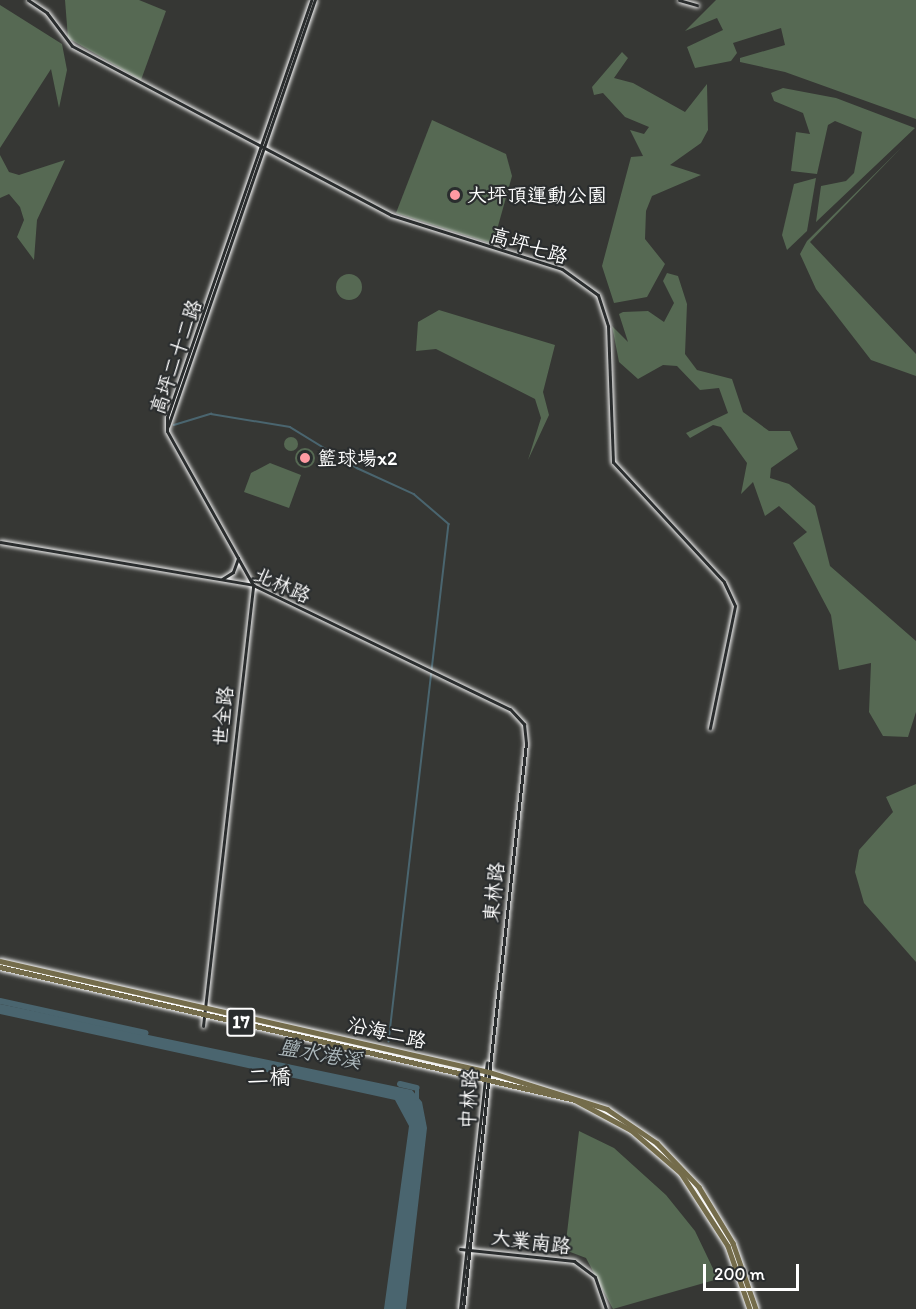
<!DOCTYPE html>
<meta charset="utf-8">
<style>
body{margin:0}
#map{position:relative;width:916px;height:1309px;overflow:hidden;background:#363734;font-family:Itim,"LXGW WenKai TC",sans-serif}
div>[style]{position:absolute}
[style*='--x']{left:calc(var(--x)*1px);top:calc(var(--y)*1px);width:calc(var(--w)*1px);rotate:calc(var(--a)*1deg)}
.green>*{inset:0;background:#566953}
.round{border-radius:50%}
.water>*{inset:0;background:#4a656f}
.stream>*{height:1.5px;margin:-0.75px;padding:0 0.75px;transform-origin:0.75px;border-radius:0.75px;background:#4a656f}
.canal>*{height:4px;margin:-2px;padding:0 2px;transform-origin:2px;border-radius:2px;background:#4a656f}
.river>*{height:6px;margin:-3px;padding:0 3px;transform-origin:3px;border-radius:3px;background:#4a656f}
.roads{filter:drop-shadow(0 0 2px #fff) drop-shadow(0 0 2px #fff)}
.minor>*{height:3px;margin:-1.5px;padding:0 1.5px;transform-origin:1.5px;border-radius:1.5px;background:#2a2d2e}
.major>*{height:4.5px;margin:-2.25px;padding:0 2.25px;transform-origin:2.25px;border-radius:2.25px;background:#746c4b}
.dots>*{width:16px;height:16px;translate:-50% -50%;box-sizing:border-box;border:3px solid #2a2d2e;border-radius:50%}
span{translate:-50% -50%;white-space:nowrap;text-align:center;line-height:1.15;-webkit-text-stroke:4.5px #2a2d2e;paint-order:stroke}
.shield-label span{padding:2px 4px;background:#2a2d2e;border:2px solid;border-radius:4px;-webkit-text-stroke-width:0}
.shield-label{font-size:18px;color:#fff;font-weight:700}
.poi-label{font-size:20px;color:#fff}
.left{translate:0 -50%;text-align:left}
.street-label{font-size:20px;color:#fff}
.water-label{font-size:21px;color:#aebabe;font-style:italic}
.quarter-label{font-size:22px;color:#fff}
.scale{position:absolute;left:703px;top:1264px;width:96px;height:27px;box-sizing:border-box;border:3px solid #fff;border-top:0;padding-left:8px;font-size:18px;line-height:21px;white-space:nowrap;color:#fff;-webkit-text-stroke:4px #2a2d2e;paint-order:stroke}
</style>
<div id="map">
<div class="green">
<div style="clip-path:polygon(65px 0,139px 0,166px 11px,141px 80px,68px 38px)"></div>
<div style="clip-path:polygon(716px 0,916px 0,916px 119px,785px 72px,740px 62px,740px 58px,785px 45px,781px 28px,733px 43px,737px 53px,731px 61px,695px 68px,687px 47px,723px 30px,717px 18px,685px 31px)"></div>
<div style="clip-path:polygon(0 5px,62px 44px,67px 70px,59px 108px,51px 69px,0 148px)"></div>
<div style="clip-path:polygon(622px 52px,628px 58px,614px 78px,633px 83px,685px 112px,707px 84px,708px 130px,701px 143px,670px 165px,701px 175px,652px 196px,646px 211px,645px 239px,665px 264px,647px 297px,614px 303px,602px 266px,631px 157px,643px 156px,630px 130px,644px 134px,649px 127px,625px 117px,603px 93px,594px 95px,592px 87px)"></div>
<div style="clip-path:polygon(783px 88px,836px 98px,915px 128px,816px 222px,821px 186px,846px 181px,854px 173px,862px 132px,835px 121px,828px 125px,817px 174px,791px 171px,796px 132px,810px 134px,803px 113px,774px 101px,771px 93px)"></div>
<div style="clip-path:polygon(432px 120px,506px 154px,512px 176px,493px 244px,396px 213px)"></div>
<div style="clip-path:polygon(901px 148px,810px 242px,916px 354px,916px 376px,871px 360px,816px 289px,800px 254px,807px 241px)"></div>
<div style="clip-path:polygon(0 155px,9px 172px,19px 175px,65px 160px,37px 220px,34px 260px,17px 237px,24px 220px,20px 207px,9px 194px,0 198px)"></div>
<div style="clip-path:polygon(816px 178px,807px 231px,787px 250px,782px 235px,794px 184px)"></div>
<div style="clip-path:polygon(667px 273px,678px 276px,687px 304px,685px 354px,697px 370px,732px 379px,743px 412px,769px 431px,790px 431px,798px 449px,771px 468px,770px 478px,789px 484px,815px 506px,830px 566px,916px 641px,916px 712px,908px 737px,883px 736px,869px 712px,871px 663px,839px 670px,831px 615px,793px 543px,807px 532px,779px 506px,765px 516px,753px 482px,741px 494px,747px 463px,721px 427px,713px 425px,690px 438px,686px 433px,728px 413px,719px 388px,700px 390px,677px 366px,663px 365px,638px 379px,619px 362px,612px 326px,628px 342px,619px 314px,623px 312px,648px 311px,664px 322px,674px 303px,663px 281px)"></div>
<div class="round" style="left:336px;top:274px;width:26px;height:26px"></div>
<div style="clip-path:polygon(439px 310px,555px 345px,543px 392px,549px 415px,528px 460px,541px 418px,535px 399px,436px 349px,416px 351px,418px 322px)"></div>
<div class="round" style="left:284px;top:437px;width:14px;height:14px"></div>
<div class="round" style="left:295px;top:448px;width:20px;height:20px"></div>
<div style="clip-path:polygon(270px 463px,301px 475px,289px 508px,244px 492px,251px 473px)"></div>
<div style="clip-path:polygon(916px 784px,916px 962px,864px 903px,855px 872px,859px 850px,893px 812px,886px 797px)"></div>
<div style="clip-path:polygon(579px 1131px,614px 1148px,666px 1195px,695px 1231px,718px 1279px,613px 1309px,586px 1258px,565px 1250px)"></div>
</div>
<div class="water">
<div style="clip-path:polygon(0 1004px,412px 1090px,422px 1102px,427px 1128px,406px 1309px,384px 1309px,409px 1126px,395px 1100px,0 1014px)"></div>
</div>
<div class="stream">
<div style="--x:174;--y:425;--w:39;--a:-17"></div>
<div style="--x:211;--y:414;--w:80;--a:9.3"></div>
<div style="--x:290;--y:427;--w:79;--a:31.5"></div>
<div style="--x:357;--y:468;--w:63;--a:24.5"></div>
<div style="--x:414;--y:494;--w:46;--a:40.6"></div>
<div style="--x:449;--y:524;--w:521;--a:96.61"></div>
</div>
<div class="canal">
<div style="--x:417;--y:1099;--w:11;--a:-90"></div>
</div>
<div class="river">
<div style="--x:0;--y:1001;--w:149;--a:12.4"></div>
<div style="--x:400;--y:1084;--w:17;--a:13"></div>
</div>
<div class="roads">
<div class="minor">
<div style="--x:28;--y:0;--w:23;--a:34"></div>
<div style="--x:47;--y:13;--w:41;--a:52.9"></div>
<div style="--x:72;--y:46;--w:361;--a:27.9"></div>
<div style="--x:391;--y:215;--w:179;--a:17.5"></div>
<div style="--x:562;--y:269;--w:44;--a:35.8"></div>
<div style="--x:598;--y:295;--w:33;--a:72"></div>
<div style="--x:608;--y:326;--w:136;--a:87.9"></div>
<div style="--x:613;--y:462;--w:163;--a:47.2"></div>
<div style="--x:724;--y:582;--w:26;--a:65"></div>
<div style="--x:735;--y:606;--w:125;--a:101.6"></div>
<div style="--x:679;--y:0;--w:19;--a:16"></div>
<div style="--x:168;--y:426;--w:451;--a:-71"></div>
<div style="--x:0;--y:542;--w:257;--a:9.6"></div>
<div style="--x:253;--y:585;--w:285;--a:25.8"></div>
<div style="--x:510;--y:709;--w:21;--a:47"></div>
<div style="--x:524;--y:724;--w:19;--a:84"></div>
<div style="--x:526;--y:743;--w:569;--a:96.35"></div>
<div style="--x:222;--y:579;--w:13;--a:-32"></div>
<div style="--x:233;--y:572;--w:15;--a:-70"></div>
<div style="--x:203;--y:1026;--w:444;--a:-83.5"></div>
<div style="--x:253;--y:585;--w:176;--a:-119.2"></div>
<div style="--x:167;--y:431;--w:14;--a:-90"></div>
<div style="--x:167;--y:417;--w:441;--a:-70.9"></div>
<div style="--x:460;--y:1249;--w:115;--a:6"></div>
<div style="--x:574;--y:1261;--w:26;--a:37"></div>
<div style="--x:595;--y:1277;--w:34;--a:71"></div>
<div style="--x:460;--y:1309;--w:248;--a:-83.8"></div>
</div>
<div class="major">
<div style="--x:0;--y:961;--w:501;--a:12.79"></div>
<div style="--x:489;--y:1072;--w:124;--a:17.4"></div>
<div style="--x:607;--y:1109;--w:60;--a:34.2"></div>
<div style="--x:657;--y:1143;--w:61;--a:46.3"></div>
<div style="--x:699;--y:1187;--w:66;--a:58.7"></div>
<div style="--x:733;--y:1243;--w:70;--a:70.8"></div>
<div style="--x:0;--y:967;--w:590;--a:13.02"></div>
<div style="--x:575;--y:1100;--w:64;--a:28.2"></div>
<div style="--x:631;--y:1130;--w:66;--a:40.7"></div>
<div style="--x:681;--y:1173;--w:87;--a:57.2"></div>
<div style="--x:728;--y:1246;--w:67;--a:70.8"></div>
</div>
</div>
<div class="dots">
<div style="left:455px;top:195px;background:#ff9aa2"></div>
<div style="left:305px;top:458px;background:#ff9aa2"></div>
</div>
<div class="shield-label">
<span style="left:241px;top:1022px">17</span>
</div>
<div class="poi-label">
<span class="left" style="left:467px;top:195px">大坪頂運動公園</span>
<span class="left" style="left:317px;top:458px">籃球場x2</span>
</div>
<div class="street-label">
<span style="left:529px;top:246px;rotate:17deg">高坪七路</span>
<span style="left:176px;top:357px;rotate:-71deg">高坪二十二路</span>
<span style="left:282px;top:585px;rotate:24deg">北林路</span>
<span style="left:223px;top:716px;rotate:-84deg">世全路</span>
<span style="left:494px;top:892px;rotate:-84deg">東林路</span>
<span style="left:387px;top:1033px;rotate:13deg">沿海二路</span>
<span style="left:469px;top:1099px;rotate:-87deg">中林路</span>
<span style="left:531px;top:1242px;rotate:7deg">大業南路</span>
</div>
<div class="water-label">
<span style="left:320px;top:1054px;rotate:10deg">鹽水港溪</span>
</div>
<div class="quarter-label">
<span style="left:269px;top:1077px">二橋</span>
</div>
<div class="scale">200 m</div>
</div>
